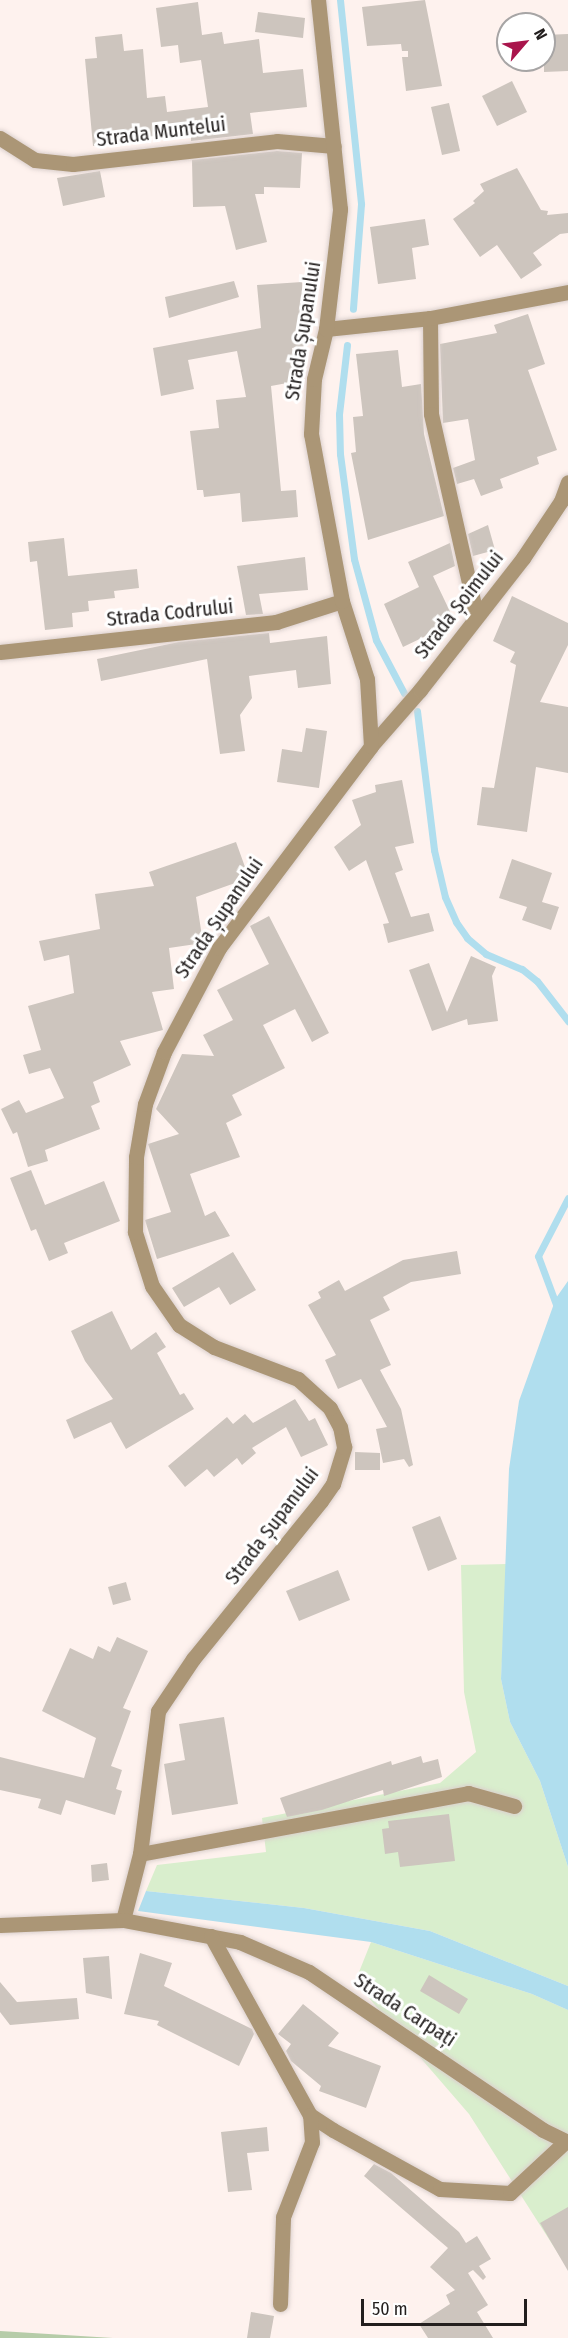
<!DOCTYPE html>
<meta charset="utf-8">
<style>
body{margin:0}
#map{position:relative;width:568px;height:2338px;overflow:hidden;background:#fef2ee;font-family:"Fira Sans Condensed",sans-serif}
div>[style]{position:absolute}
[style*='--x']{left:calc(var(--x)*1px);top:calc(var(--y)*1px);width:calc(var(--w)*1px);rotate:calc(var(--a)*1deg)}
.green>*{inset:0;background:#d9eecd}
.forest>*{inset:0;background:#b6cca9}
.water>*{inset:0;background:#b0deee}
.stream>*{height:7px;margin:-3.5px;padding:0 3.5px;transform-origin:3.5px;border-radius:3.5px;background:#b0deee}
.building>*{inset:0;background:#cdc5be}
.roads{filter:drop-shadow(0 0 2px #dbd0cd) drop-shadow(0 0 2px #dbd0cd)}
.minor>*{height:15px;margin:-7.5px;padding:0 7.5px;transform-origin:7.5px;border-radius:7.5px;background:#ab9676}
span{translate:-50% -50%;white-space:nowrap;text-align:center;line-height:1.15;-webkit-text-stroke:6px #fff;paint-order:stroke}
.street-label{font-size:20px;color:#231f1e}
.north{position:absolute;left:496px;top:12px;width:60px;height:60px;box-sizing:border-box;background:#fff;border:2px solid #a7a5a5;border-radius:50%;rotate:62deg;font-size:16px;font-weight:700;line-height:24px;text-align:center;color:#231f1e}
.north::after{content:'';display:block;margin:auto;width:21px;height:27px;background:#a9154c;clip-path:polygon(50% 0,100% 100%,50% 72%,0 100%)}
.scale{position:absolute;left:361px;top:2299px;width:166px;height:27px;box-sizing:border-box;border:3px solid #231f1e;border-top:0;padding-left:8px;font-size:18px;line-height:21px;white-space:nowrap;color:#231f1e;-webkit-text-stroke:4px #fff;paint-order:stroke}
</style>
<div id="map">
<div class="green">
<div style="clip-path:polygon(507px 1564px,501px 1679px,510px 1722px,540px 1781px,568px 1867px,568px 1986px,430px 1931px,304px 1908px,146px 1891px,157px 1865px,266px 1852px,262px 1818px,440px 1783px,476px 1752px,464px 1692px,461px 1565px)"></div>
<div style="clip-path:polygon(371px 1942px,532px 1994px,568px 2010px,568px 2269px,469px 2114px,355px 1982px)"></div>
</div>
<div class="forest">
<div style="clip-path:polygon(0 2331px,113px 2338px,0 2338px)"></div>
</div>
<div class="water">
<div style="clip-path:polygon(568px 1281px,568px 1867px,540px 1781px,510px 1722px,501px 1679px,509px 1469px,519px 1401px,556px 1298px)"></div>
<div style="clip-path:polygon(146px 1891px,304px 1908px,430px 1931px,568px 1986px,568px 2010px,532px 1994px,371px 1942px,138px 1911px)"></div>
</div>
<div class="stream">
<div style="--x:340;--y:0;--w:205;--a:84.1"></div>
<div style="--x:361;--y:204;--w:105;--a:94.4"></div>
<div style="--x:347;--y:345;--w:69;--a:96.6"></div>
<div style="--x:339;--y:414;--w:40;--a:88.6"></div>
<div style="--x:340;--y:454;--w:106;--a:82.4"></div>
<div style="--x:354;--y:559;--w:84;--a:74.8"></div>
<div style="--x:376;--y:640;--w:60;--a:62.2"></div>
<div style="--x:417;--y:711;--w:140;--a:83"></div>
<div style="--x:434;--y:850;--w:48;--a:76.8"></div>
<div style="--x:445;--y:897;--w:27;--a:66"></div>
<div style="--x:456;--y:922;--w:19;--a:55"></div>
<div style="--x:467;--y:938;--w:25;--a:40"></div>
<div style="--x:486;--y:954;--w:39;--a:23"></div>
<div style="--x:522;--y:969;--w:19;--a:39"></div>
<div style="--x:537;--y:981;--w:51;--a:52.2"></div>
<div style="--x:557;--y:1307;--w:54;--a:-110.4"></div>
<div style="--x:538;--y:1256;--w:65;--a:-62.7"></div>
</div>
<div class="building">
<div style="clip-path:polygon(425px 0,442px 86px,406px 91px,402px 57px,408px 57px,408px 51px,402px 51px,401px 44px,367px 46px,362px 7px)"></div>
<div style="clip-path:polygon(198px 2px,202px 35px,222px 32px,224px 44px,259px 39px,263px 73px,303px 69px,307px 107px,250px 113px,253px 134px,191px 141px,191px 130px,93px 146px,85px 59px,97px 58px,95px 37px,122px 34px,124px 51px,143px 49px,147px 98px,165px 96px,167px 112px,208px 107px,201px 60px,180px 63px,178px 45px,161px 47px,156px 8px)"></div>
<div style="clip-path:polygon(258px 12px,305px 18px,303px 38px,255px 32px)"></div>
<div style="clip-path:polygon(568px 34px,568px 71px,544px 72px,544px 35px)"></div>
<div style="clip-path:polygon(512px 81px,527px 112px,497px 126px,482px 96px)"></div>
<div style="clip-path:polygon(449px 103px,460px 151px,442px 155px,431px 107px)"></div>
<div style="clip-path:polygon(277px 151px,302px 153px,300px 188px,264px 187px,264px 194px,255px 194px,267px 242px,236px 250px,225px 206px,193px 207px,192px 160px)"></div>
<div style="clip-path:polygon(517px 168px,541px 210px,548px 211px,547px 215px,568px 213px,568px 233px,560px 234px,533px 253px,542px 265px,521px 279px,497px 245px,480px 257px,453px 219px,475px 203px,473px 201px,484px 191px,480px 184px)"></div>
<div style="clip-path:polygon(100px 171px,105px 197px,63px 206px,57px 178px)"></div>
<div style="clip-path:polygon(425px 219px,429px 245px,412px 248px,416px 279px,378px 284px,370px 227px)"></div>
<div style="clip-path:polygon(234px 281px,239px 297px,169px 318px,165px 297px)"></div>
<div style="clip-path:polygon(302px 282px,305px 320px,301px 320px,306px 346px,292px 348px,298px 381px,271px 386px,281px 491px,296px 490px,298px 517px,242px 522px,240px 493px,204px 497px,203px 490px,197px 490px,190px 431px,219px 428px,216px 400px,246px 397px,237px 351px,188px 360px,194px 389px,161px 396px,153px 348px,261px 328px,257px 285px)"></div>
<div style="clip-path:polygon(528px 314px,545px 364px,528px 370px,557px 450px,537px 457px,539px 464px,500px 479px,503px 488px,481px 496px,474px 479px,457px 484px,453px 468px,475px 460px,468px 419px,443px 423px,440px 344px,497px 333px,494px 325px)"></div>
<div style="clip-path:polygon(398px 350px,402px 387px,421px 384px,424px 434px,444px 516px,368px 540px,351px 453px,356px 452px,353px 417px,363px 416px,356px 354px)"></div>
<div style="clip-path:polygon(488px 525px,495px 550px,473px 556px,468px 534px)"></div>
<div style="clip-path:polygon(64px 538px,68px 576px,137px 569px,139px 588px,114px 591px,115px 598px,88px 601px,89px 611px,72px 613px,73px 627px,45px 630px,37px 561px,30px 562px,28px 542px)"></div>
<div style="clip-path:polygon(450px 543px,455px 566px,433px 576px,455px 622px,403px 647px,384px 604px,419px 587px,408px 562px)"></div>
<div style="clip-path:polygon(305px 557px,308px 590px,259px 594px,263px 614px,246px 615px,237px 566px)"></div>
<div style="clip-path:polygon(512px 596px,568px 623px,568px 645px,540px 702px,568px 707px,568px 773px,536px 767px,527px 832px,477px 825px,482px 787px,494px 788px,516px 665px,510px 662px,515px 652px,493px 641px)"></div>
<div style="clip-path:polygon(269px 633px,270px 643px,327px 636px,331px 684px,298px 688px,296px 670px,249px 676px,252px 698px,240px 715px,245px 751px,220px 754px,207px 659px,101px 681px,97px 659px,179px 642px)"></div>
<div style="clip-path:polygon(306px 728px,327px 731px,319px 788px,277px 782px,282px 749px,302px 752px)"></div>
<div style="clip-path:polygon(402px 780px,414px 843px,395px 847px,403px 870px,395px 873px,411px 917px,429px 913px,434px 931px,388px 943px,383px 924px,389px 923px,366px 860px,349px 871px,334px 847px,361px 825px,352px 800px,376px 792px,375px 785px)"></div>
<div style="clip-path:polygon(236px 842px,249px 878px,196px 897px,203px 943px,169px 948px,174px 989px,152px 992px,163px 1030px,120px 1041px,131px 1065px,93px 1082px,100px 1102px,91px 1106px,100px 1129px,45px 1150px,48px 1161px,28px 1167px,17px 1132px,13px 1134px,1px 1109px,19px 1100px,26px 1113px,64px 1098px,50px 1068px,29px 1074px,23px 1055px,41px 1050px,28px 1006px,74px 993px,69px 955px,44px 961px,39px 941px,100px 929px,95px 894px,154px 886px,149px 872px)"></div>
<div style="clip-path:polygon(512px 859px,552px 873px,542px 902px,559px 907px,551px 930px,522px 920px,527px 907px,499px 898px)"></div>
<div style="clip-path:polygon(269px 916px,329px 1033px,312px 1042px,295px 1009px,263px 1025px,285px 1068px,232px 1095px,242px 1115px,226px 1123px,240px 1157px,190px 1174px,205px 1216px,215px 1211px,230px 1236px,157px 1259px,145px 1220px,171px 1212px,148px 1144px,179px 1134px,156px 1109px,182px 1054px,214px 1056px,203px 1035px,233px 1020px,217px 990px,269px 964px,250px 926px)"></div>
<div style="clip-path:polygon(471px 956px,496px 967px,492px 976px,498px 1021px,468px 1025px,467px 1019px,432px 1031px,409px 970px,429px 963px,447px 1012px)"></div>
<div style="clip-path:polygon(31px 1170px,45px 1205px,104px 1181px,120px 1221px,64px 1243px,68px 1253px,49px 1261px,36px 1229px,31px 1231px,10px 1178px)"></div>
<div style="clip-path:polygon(457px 1251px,461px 1274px,411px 1282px,383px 1297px,390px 1310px,370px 1320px,391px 1365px,380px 1370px,401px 1409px,413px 1465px,409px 1467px,404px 1459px,383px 1463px,376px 1429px,387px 1427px,361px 1379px,338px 1389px,325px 1360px,336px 1355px,308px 1305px,321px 1298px,318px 1292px,339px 1280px,345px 1291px,403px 1260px)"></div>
<div style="clip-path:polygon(233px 1252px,256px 1290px,230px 1305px,219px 1287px,184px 1307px,172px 1288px)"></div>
<div style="clip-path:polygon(112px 1311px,131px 1350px,156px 1332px,166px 1347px,157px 1353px,180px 1395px,184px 1393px,194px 1409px,126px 1449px,111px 1422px,74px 1439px,66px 1420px,113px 1399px,85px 1361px,71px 1331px)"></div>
<div style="clip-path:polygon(295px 1399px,309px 1421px,315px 1418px,328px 1445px,301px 1457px,286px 1427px,252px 1448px,256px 1453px,242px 1465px,237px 1458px,214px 1477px,207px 1469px,185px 1487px,168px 1466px,227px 1417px,233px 1424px,245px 1414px,253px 1423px)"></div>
<div style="clip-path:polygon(355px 1452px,380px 1453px,380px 1470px,355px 1470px)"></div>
<div style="clip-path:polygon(440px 1516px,457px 1559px,428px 1571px,412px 1527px)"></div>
<div style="clip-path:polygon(338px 1570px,350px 1600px,299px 1621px,286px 1591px)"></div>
<div style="clip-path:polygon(126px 1582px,131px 1600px,113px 1605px,108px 1587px)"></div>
<div style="clip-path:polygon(117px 1637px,148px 1651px,123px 1708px,131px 1711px,111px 1766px,122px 1770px,116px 1789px,122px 1791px,115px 1815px,66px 1800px,61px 1815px,38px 1808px,41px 1799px,0 1790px,0 1757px,84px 1778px,96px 1738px,42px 1711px,70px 1648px,93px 1659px,98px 1646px,110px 1652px)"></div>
<div style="clip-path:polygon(224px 1717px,238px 1804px,172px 1815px,164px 1764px,185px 1760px,179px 1724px)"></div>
<div style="clip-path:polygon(421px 1756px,423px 1763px,438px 1759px,442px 1777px,384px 1796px,383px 1790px,322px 1810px,287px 1817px,280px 1798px,391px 1761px,392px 1765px)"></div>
<div style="clip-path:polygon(449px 1814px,455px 1861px,400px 1867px,398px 1852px,385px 1854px,382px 1829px,389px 1828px,388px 1821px)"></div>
<div style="clip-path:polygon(107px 1863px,109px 1880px,92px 1882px,91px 1865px)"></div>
<div style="clip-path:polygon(140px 1953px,172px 1963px,164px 1986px,252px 2029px,254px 2034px,239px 2066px,157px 2025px,159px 2021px,124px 2014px)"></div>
<div style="clip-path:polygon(109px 1956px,112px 1999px,86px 1993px,83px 1958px)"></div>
<div style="clip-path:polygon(429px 1975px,468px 1999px,459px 2014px,420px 1991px)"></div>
<div style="clip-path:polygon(0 1982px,17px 2002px,77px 1998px,79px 2019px,10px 2025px,0 2012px)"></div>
<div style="clip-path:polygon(303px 2004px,339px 2033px,328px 2046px,381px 2066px,366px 2108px,319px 2091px,321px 2086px,291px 2061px,286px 2051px,291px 2044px,278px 2034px)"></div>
<div style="clip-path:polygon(267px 2127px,269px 2151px,247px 2153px,252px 2190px,228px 2192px,221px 2132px)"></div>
<div style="clip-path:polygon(374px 2164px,391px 2173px,459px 2232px,466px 2243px,477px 2236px,491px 2259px,479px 2266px,486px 2277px,483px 2280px,473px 2270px,468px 2273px,488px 2305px,477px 2312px,493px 2338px,428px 2338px,419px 2324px,450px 2304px,446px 2295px,455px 2290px,430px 2267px,448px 2248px,364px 2176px)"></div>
<div style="clip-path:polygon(568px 2207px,568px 2271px,540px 2223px)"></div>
<div style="clip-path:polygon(251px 2312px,274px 2316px,270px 2338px,247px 2338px)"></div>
</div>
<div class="roads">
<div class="minor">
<div style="--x:0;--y:138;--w:41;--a:32.2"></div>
<div style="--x:35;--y:160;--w:38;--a:6"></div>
<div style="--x:73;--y:164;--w:205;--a:-6.4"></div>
<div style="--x:277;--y:141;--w:57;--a:5"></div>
<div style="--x:430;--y:318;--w:96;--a:89.4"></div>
<div style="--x:431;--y:414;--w:205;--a:77.3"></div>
<div style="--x:326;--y:329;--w:105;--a:-6"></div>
<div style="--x:430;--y:318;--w:140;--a:-10.7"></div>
<div style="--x:0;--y:652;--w:278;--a:-6.2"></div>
<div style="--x:276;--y:622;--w:69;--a:-17.7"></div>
<div style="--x:371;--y:746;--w:74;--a:-48.8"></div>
<div style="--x:420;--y:690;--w:167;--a:-52"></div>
<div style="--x:523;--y:558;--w:69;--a:-56.3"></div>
<div style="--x:561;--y:501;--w:20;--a:-70"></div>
<div style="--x:140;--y:1854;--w:334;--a:-10.5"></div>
<div style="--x:468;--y:1793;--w:48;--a:15.8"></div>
<div style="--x:123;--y:1920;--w:68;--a:-75.6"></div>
<div style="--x:140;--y:1854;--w:144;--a:-82.8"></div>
<div style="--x:158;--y:1711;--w:63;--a:-56.1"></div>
<div style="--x:193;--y:1659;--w:203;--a:-51"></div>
<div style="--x:321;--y:1501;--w:21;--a:-55"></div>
<div style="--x:333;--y:1484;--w:39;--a:-73"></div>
<div style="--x:344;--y:1447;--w:20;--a:-101"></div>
<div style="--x:340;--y:1427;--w:21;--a:-118"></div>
<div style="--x:330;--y:1408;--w:43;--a:-137.8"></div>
<div style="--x:298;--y:1379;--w:90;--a:-159.1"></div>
<div style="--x:214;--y:1347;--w:41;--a:-147.8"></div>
<div style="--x:179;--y:1325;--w:47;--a:-124.7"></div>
<div style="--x:152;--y:1286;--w:57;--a:-107.5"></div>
<div style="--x:135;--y:1232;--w:75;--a:-89.2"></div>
<div style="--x:136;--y:1157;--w:54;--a:-80.4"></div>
<div style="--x:145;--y:1104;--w:55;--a:-69.9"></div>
<div style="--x:164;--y:1052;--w:118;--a:-62.1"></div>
<div style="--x:219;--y:948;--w:253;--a:-53"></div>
<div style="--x:371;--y:746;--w:67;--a:-93.4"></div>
<div style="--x:367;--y:679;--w:82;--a:-107.8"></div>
<div style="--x:342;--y:601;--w:170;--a:-100.5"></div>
<div style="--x:311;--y:434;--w:55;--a:-86.9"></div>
<div style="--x:314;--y:379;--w:51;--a:-76.5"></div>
<div style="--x:326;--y:329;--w:121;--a:-83.3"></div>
<div style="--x:340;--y:209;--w:210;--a:-96"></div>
<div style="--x:0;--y:1925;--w:123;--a:-2.3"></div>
<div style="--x:123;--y:1920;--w:119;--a:10.6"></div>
<div style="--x:240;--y:1942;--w:75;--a:23.5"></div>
<div style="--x:309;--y:1972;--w:282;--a:34"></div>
<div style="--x:543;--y:2130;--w:28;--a:26"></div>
<div style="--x:211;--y:1936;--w:205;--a:61.1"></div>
<div style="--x:310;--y:2115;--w:27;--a:33"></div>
<div style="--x:333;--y:2130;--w:122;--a:28.9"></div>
<div style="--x:440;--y:2189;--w:70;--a:3.3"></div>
<div style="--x:510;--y:2193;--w:76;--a:-42.9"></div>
<div style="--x:280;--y:2304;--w:87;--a:-88"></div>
<div style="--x:283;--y:2217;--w:80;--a:-68.9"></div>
<div style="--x:312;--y:2142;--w:27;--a:-94"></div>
</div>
</div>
<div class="street-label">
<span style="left:161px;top:132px;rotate:-7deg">Strada Muntelui</span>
<span style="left:303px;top:331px;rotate:-81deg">Strada Șupanului</span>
<span style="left:459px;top:605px;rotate:-52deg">Strada Șoimului</span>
<span style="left:170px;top:613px;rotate:-6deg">Strada Codrului</span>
<span style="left:219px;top:918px;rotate:-56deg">Strada Șupanului</span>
<span style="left:272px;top:1526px;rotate:-53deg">Strada Șupanului</span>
<span style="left:405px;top:2010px;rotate:33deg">Strada Carpați</span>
</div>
<div class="north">N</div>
<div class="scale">50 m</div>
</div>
